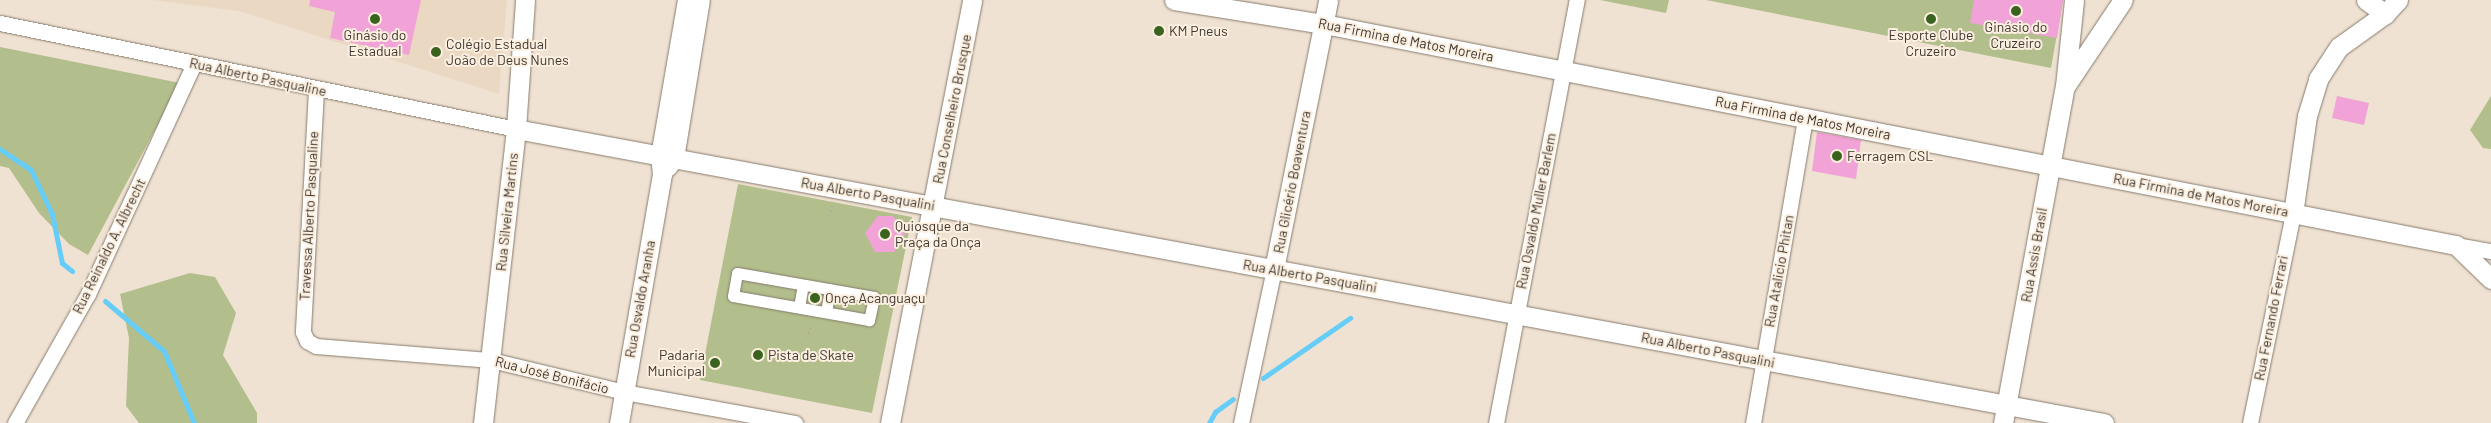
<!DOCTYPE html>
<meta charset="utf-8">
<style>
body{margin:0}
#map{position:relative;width:2491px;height:423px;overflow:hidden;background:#efe2d2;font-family:Barlow,sans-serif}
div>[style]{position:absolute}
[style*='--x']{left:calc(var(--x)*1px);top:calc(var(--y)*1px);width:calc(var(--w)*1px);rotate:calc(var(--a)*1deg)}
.built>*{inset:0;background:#ead8c2}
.green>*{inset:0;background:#b2be8b}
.stream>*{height:5px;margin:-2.5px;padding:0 2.5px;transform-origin:2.5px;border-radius:2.5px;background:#66cdf9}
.building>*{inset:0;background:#f1a2d6}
.path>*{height:3px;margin-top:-1.5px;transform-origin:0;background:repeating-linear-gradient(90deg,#b1a79b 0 1px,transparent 0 5px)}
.roads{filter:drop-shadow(0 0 1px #877b6d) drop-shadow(0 0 1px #877b6d)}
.pedestrian>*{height:11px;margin:-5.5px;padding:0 5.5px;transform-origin:5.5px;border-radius:5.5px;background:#fff}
.minor>*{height:15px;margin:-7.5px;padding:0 7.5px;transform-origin:7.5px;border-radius:7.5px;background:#fff}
.tertiary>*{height:19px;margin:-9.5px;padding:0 9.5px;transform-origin:9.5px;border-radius:9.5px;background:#fff}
.dots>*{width:14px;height:14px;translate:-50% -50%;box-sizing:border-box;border:2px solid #fcefdf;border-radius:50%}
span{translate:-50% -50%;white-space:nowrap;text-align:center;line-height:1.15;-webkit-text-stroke:4px #fcefdf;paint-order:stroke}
.poi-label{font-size:14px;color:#3d3832}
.left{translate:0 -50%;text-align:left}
.right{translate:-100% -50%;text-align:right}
.street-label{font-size:14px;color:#3d3832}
</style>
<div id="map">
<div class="built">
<div style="clip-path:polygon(153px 0,507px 0,499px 94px,239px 11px)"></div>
</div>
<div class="green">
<div style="clip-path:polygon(1600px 0,1669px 0,1666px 13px)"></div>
<div style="clip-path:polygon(1706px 0,2063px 0,2051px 68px)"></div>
<div style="clip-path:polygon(0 47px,180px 83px,88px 255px,69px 244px,39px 213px,9px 168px,0 166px)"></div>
<div style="clip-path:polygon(2491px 96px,2491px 149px,2483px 148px,2470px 130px)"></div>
<div style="clip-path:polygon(738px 184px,912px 217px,872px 413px,700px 380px)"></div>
<div style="clip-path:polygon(190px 273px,215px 277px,236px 313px,223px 355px,257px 413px,257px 423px,139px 423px,126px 406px,129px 338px,120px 294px)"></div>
</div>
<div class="stream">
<div style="--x:0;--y:149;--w:37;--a:34"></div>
<div style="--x:31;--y:170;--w:49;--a:64.5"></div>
<div style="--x:52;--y:214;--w:50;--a:78.5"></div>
<div style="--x:62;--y:263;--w:13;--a:39"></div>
<div style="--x:105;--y:301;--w:77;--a:40.3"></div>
<div style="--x:164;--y:351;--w:78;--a:67.4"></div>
<div style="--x:1263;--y:378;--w:106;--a:-34.6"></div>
<div style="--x:1209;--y:423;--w:13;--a:-61"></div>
<div style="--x:1215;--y:412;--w:22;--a:-36"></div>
</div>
<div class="building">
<div style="clip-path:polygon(310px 0,421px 0,409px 55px,330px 38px,335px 12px,309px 6px)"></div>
<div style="clip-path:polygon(1974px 0,2063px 0,2057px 38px,1970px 23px)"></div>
<div style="clip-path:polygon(2337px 96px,2369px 103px,2364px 125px,2332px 118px)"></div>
<div style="clip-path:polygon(1817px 132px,1861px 140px,1856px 179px,1812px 171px)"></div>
<div style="clip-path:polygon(878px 216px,893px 216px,905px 234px,894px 252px,875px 252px,865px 233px)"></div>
</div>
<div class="path">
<div style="--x:830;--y:216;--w:11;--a:-80"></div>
<div style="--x:808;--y:338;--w:15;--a:-79"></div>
</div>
<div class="roads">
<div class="pedestrian">
<div style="--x:737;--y:273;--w:139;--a:9.9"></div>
<div style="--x:874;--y:297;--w:24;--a:102"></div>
<div style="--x:869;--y:320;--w:138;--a:-170"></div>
<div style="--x:733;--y:296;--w:23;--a:-80"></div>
<div style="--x:799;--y:307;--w:22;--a:-80"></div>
<div style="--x:826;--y:312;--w:23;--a:-80"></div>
</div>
<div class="minor">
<div style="--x:0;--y:23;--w:527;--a:11.61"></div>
<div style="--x:316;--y:90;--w:242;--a:93.1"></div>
<div style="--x:303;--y:332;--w:10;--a:66"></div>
<div style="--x:307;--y:341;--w:10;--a:29"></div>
<div style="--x:316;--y:346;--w:176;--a:4.6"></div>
<div style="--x:491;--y:360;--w:137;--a:13.5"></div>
<div style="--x:624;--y:392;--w:174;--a:10.3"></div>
<div style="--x:2456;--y:245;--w:36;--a:10"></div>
<div style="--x:15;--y:423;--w:148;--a:-60.5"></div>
<div style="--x:88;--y:294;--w:253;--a:-65.3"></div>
<div style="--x:1241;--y:423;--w:157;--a:-77.9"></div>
<div style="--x:1496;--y:423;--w:431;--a:-79.2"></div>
<div style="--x:1753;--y:423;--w:308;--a:-80.3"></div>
<div style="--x:2250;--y:423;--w:213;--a:-78.4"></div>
</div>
<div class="tertiary">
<div style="--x:1174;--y:0;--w:152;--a:9.1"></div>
<div style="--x:1324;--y:24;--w:1153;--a:11.05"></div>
<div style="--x:2456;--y:245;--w:49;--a:44.2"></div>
<div style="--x:2366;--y:0;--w:24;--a:36"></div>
<div style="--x:2066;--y:85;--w:102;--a:-56.2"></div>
<div style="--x:516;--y:129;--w:1615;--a:10.49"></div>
<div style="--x:667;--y:167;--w:11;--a:-52"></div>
<div style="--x:674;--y:158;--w:160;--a:-80.7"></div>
<div style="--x:2293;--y:214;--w:99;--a:-81.9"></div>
<div style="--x:2307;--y:116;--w:39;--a:-73"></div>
<div style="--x:2318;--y:79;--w:38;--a:-57"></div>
<div style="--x:2339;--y:47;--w:57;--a:-35.7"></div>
<div style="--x:2385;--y:14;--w:19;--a:-47"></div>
<div style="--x:1274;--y:269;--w:274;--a:-78.6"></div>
<div style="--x:483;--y:423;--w:296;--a:-83.6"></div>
<div style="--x:516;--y:129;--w:129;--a:-86"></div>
<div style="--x:619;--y:423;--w:253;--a:-80.2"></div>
<div style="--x:662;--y:174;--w:18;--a:-96"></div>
<div style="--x:660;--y:156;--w:158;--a:-80.2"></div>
<div style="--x:890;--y:423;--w:431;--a:-79"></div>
<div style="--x:2003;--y:423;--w:343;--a:-79.6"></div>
<div style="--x:2065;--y:86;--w:86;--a:-84"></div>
</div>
</div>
<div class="dots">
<div style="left:2016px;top:11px;background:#3a6320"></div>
<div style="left:375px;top:19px;background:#3a6320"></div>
<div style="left:1931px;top:19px;background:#3a6320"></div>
<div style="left:1159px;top:31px;background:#3a6320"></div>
<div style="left:436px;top:52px;background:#3a6320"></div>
<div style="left:1837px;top:156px;background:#3a6320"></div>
<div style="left:885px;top:234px;background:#3a6320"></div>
<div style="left:815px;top:298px;background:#3a6320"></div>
<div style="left:758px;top:355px;background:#3a6320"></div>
<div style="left:715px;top:363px;background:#3a6320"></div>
</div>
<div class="poi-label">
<span style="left:2016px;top:35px">Ginásio do<br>Cruzeiro</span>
<span class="left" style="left:1169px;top:31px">KM Pneus</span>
<span style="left:375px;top:43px">Ginásio do<br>Estadual</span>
<span style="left:1931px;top:43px">Esporte Clube<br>Cruzeiro</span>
<span class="left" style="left:446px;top:52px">Colégio Estadual<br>João de Deus Nunes</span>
<span class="left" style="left:1847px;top:156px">Ferragem CSL</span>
<span class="left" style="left:895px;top:234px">Quiosque da<br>Praça da Onça</span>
<span class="left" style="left:825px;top:298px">Onça Acanguaçu</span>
<span class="right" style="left:705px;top:363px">Padaria<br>Municipal</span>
<span class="left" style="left:768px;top:355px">Pista de Skate</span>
</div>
<div class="street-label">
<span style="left:1406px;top:40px;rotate:11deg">Rua Firmina de Matos Moreira</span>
<span style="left:258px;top:77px;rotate:12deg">Rua Alberto Pasqualine</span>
<span style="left:952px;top:109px;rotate:-79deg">Rua Conselheiro Brusque</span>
<span style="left:1803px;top:118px;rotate:11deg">Rua Firmina de Matos Moreira</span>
<span style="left:1292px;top:182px;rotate:-79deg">Rua Glicério Boaventura</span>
<span style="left:868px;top:194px;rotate:10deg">Rua Alberto Pasqualini</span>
<span style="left:2201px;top:195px;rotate:11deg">Rua Firmina de Matos Moreira</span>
<span style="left:1536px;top:211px;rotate:-79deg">Rua Osvaldo Muller Barlem</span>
<span style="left:507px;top:212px;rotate:-84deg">Rua Silveira Martins</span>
<span style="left:309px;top:216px;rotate:-87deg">Travessa Alberto Pasqualine</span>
<span style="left:109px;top:246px;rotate:-64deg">Rua Reinaldo A. Albrecht</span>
<span style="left:2034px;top:255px;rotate:-80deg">Rua Assis Brasil</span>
<span style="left:1779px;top:271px;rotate:-80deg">Rua Atalicio Phitan</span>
<span style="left:1310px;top:276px;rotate:10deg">Rua Alberto Pasqualini</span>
<span style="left:640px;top:299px;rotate:-80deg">Rua Osvaldo Aranha</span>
<span style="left:2271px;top:318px;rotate:-79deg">Rua Fernando Ferrari</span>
<span style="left:1708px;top:350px;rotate:11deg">Rua Alberto Pasqualini</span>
<span style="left:552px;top:375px;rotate:14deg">Rua José Bonifácio</span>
</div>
</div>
